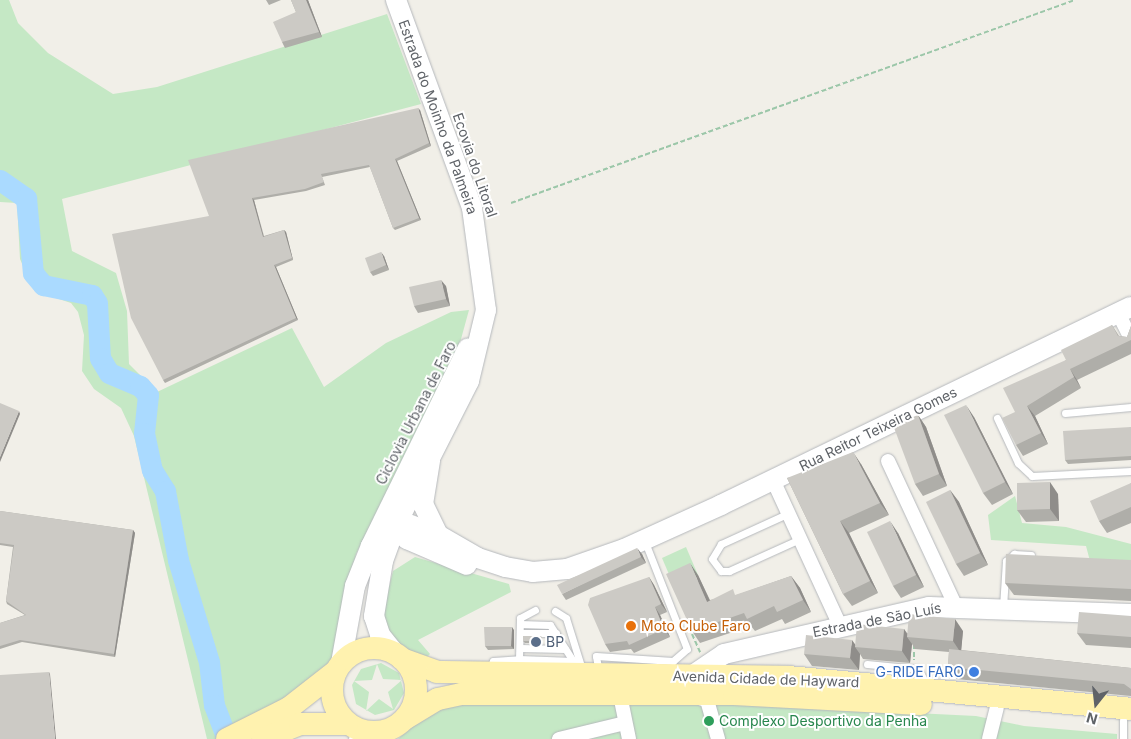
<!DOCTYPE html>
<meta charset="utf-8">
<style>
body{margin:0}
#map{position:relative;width:1131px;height:739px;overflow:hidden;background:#f1efe8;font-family:Inter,sans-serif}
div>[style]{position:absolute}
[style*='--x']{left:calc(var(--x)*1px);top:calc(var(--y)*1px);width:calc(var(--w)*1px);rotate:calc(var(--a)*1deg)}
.green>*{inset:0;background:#c5e8c5}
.river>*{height:21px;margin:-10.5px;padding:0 10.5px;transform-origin:10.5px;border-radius:10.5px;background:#aadaff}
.path>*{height:2px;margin-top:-1px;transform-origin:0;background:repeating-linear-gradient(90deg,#9cc7a9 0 5px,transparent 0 7.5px)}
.roads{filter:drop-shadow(0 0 1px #b5b8bc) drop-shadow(0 0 1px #b5b8bc)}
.lane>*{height:7px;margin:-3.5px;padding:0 3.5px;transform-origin:3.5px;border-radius:3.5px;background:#fff}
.street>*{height:14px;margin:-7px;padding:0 7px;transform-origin:7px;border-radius:7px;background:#fff}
.secondary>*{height:20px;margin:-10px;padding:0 10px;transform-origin:10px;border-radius:10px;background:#fff}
.primary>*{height:22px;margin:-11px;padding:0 11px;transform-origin:11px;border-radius:11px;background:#fff2af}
.primary>.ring{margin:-11px;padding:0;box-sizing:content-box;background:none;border:22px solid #fff2af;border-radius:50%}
.wall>*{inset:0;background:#afaea9}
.shaded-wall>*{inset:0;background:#8f8d8a}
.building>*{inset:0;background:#cccac5}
.dots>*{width:14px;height:14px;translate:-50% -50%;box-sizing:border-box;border:2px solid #fff;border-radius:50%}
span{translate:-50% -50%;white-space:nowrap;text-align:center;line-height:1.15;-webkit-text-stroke:4px #fff;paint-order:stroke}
.street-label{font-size:14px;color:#5f6368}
.food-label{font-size:14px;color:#c56008}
.left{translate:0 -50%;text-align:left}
.service-label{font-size:14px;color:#4e5e75}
.shop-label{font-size:14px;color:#366cbe}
.right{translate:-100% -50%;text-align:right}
.leisure-label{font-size:14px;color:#27864d}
.north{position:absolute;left:1071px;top:679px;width:50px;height:50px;-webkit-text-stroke:4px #fff;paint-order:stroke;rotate:196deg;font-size:14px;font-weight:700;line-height:20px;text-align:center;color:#5f6368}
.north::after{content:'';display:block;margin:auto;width:18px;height:22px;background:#5f6368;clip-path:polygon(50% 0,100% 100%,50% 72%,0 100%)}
</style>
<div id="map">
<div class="green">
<div style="clip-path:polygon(0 0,9px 0,18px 23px,48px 53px,113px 94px,157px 87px,387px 14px,421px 104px,62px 199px,72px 251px,116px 273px,127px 311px,129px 364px,157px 392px,292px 328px,324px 387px,386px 343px,451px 312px,469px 310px,458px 350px,356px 554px,333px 659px,320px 676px,216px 739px,207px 739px,134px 436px,121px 408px,94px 389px,82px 371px,84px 335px,78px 312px,71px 303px,41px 293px,28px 277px,20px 259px,17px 203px,0 202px)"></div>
<div style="clip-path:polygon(1015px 496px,1022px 523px,1066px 527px,1131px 544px,1131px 562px,1090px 561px,1086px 546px,991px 540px,988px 515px)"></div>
<div style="clip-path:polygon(686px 547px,698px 575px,674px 586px,662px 558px)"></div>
<div style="clip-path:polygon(415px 557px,509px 584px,511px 592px,418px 640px,430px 654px,426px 658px,406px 654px,384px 623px,383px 610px,393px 571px)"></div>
<div style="clip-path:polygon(evenodd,381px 663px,399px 673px,404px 693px,394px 710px,375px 715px,356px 704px,352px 685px,361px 669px,381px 663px,377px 664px,383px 679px,402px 680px,388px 692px,393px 709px,379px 699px,366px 711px,369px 692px,354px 681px,372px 680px,377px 664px)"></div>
<div style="clip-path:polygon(633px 699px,976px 716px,1024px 726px,1117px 734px,1117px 739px,398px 739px,427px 713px,452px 703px)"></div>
</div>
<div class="river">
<div style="--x:0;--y:180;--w:32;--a:35"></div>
<div style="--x:26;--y:198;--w:75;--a:84.7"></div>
<div style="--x:33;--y:273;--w:16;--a:50"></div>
<div style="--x:43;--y:285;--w:50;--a:11.5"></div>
<div style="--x:92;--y:295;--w:9;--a:58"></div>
<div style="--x:97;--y:303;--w:55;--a:86.9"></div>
<div style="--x:100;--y:358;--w:17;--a:59"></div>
<div style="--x:109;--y:373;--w:34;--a:23"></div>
<div style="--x:140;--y:386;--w:12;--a:48"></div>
<div style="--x:148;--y:395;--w:38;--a:96"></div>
<div style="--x:144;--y:433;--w:38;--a:78"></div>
<div style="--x:152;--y:470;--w:25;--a:58"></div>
<div style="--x:165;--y:491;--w:70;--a:79.3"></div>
<div style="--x:178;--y:560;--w:107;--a:73.1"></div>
<div style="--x:209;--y:662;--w:43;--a:83.4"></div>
<div style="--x:214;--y:705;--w:36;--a:69"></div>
</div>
<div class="path">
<div style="--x:511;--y:203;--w:599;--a:-19.8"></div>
<div style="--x:692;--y:634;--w:20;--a:66"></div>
<div style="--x:914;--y:644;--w:16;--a:90"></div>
</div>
<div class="roads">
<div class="lane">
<div style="--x:1065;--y:413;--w:66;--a:-5.2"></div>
<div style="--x:997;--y:418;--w:50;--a:65"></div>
<div style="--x:1018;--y:463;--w:19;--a:43"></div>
<div style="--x:1032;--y:476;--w:99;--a:-2.9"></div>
<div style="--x:789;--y:513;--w:75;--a:155.5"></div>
<div style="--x:721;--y:544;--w:17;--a:121"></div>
<div style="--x:712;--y:559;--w:15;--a:53"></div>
<div style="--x:721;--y:571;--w:8;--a:0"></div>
<div style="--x:729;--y:571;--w:78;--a:-24.3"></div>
<div style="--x:1003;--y:607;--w:46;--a:-86.3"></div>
<div style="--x:1006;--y:561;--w:11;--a:-41"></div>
<div style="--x:1014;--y:554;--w:17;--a:3"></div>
<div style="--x:555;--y:611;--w:13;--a:32"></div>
<div style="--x:566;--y:618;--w:47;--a:72.7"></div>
<div style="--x:520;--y:624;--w:30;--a:2"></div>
<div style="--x:550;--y:625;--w:43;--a:57.4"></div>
<div style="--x:520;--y:633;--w:36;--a:0"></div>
<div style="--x:520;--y:648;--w:45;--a:1.3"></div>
<div style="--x:519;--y:659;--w:41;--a:-88.6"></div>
<div style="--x:520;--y:618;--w:17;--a:-28"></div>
<div style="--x:867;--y:664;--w:51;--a:5.6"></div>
<div style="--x:918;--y:669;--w:18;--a:61"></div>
<div style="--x:490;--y:670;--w:9;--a:-72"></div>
<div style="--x:493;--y:661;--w:26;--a:-4"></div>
<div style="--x:519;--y:659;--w:54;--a:2.1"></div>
<div style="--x:573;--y:661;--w:15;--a:28"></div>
<div style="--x:599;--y:672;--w:16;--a:-101"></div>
<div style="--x:596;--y:656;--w:77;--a:3.7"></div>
<div style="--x:673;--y:661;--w:18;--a:-41"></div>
<div style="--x:687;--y:649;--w:115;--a:-111.4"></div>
<div style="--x:352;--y:739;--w:11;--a:-75"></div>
<div style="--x:388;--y:739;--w:20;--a:-53"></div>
<div style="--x:1123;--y:739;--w:19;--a:-90"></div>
</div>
<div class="street">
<div style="--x:1118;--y:313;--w:29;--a:63"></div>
<div style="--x:888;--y:461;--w:159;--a:65"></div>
<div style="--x:773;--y:480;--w:161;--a:65.3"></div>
<div style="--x:620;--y:695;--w:45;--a:78.4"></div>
<div style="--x:695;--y:697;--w:12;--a:14"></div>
<div style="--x:707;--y:700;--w:41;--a:74.2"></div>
<div style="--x:559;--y:739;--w:68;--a:-13.6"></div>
<div style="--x:989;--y:739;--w:32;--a:-76"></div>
</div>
<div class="secondary">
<div style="--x:396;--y:0;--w:221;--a:69.9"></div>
<div style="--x:472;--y:208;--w:103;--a:82.2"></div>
<div style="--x:486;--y:310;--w:73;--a:103.5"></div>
<div style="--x:469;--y:381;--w:161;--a:116.9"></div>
<div style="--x:396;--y:525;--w:38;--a:110"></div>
<div style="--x:383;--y:561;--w:56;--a:99.3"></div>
<div style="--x:374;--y:616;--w:20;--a:72"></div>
<div style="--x:380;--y:635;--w:26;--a:51"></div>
<div style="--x:430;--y:461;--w:44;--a:99.2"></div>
<div style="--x:423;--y:504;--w:34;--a:64"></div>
<div style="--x:438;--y:535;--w:46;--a:29.9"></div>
<div style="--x:478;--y:558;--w:28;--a:18"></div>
<div style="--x:505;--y:567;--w:28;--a:10"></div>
<div style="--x:533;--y:572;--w:34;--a:-5"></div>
<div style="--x:567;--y:569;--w:60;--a:-19.3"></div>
<div style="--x:624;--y:549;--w:107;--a:-24.4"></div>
<div style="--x:721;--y:505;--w:455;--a:-25.8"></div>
<div style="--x:393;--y:516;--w:27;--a:59"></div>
<div style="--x:407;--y:539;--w:65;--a:23.4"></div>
<div style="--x:371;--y:546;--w:220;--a:-63.9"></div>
<div style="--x:341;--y:663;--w:78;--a:-79.7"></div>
<div style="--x:355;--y:586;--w:43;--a:-68.2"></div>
<div style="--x:371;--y:546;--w:16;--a:-52"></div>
<div style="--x:381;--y:533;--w:26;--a:-23"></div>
<div style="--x:405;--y:523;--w:35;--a:20"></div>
<div style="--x:693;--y:675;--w:37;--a:-34"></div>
<div style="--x:724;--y:654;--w:210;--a:-12.9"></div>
<div style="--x:929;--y:607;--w:202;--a:2"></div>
</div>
<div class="primary">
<div class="ring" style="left:332px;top:648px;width:62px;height:62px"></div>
<div style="--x:402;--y:659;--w:37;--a:20"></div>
<div style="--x:437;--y:672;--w:351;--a:0.8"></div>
<div style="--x:788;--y:677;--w:344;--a:5.3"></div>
<div style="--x:406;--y:718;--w:37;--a:-31"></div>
<div style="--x:438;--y:699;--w:25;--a:-12"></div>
<div style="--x:462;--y:694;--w:272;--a:0"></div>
<div style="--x:734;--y:694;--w:187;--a:3.1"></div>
<div style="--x:227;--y:739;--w:69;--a:-26.6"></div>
<div style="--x:289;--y:708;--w:58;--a:-38"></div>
<div style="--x:263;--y:739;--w:40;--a:-22"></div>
<div style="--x:300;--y:724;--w:47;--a:0"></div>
</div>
</div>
<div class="wall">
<div style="clip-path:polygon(266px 0,281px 0,269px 5px)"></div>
<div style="clip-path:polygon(291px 0,308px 0,322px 37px,285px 48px,282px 42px,296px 12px)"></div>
<div style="clip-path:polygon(420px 110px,431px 146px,397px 161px,421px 220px,395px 230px,393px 228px,370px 167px,322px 177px,325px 185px,306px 191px,254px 200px,264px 236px,284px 230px,286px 232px,293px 260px,276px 267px,298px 320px,165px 383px,163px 380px,209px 216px)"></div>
<div style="clip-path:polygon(384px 256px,389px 270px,373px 276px,370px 272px)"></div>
<div style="clip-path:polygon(446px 286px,450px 306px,418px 313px,414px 306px)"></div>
<div style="clip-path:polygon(1112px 325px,1119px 336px,1127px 337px,1131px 326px,1131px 354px,1077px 380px,1081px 388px,1035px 416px,1048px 444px,1023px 456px,1016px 445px,1015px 412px,1066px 360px)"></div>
<div style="clip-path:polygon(918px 415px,926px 427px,947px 486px,923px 496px,915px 484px)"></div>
<div style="clip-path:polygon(974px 417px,1013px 494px,992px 505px,983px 493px)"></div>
<div style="clip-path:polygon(1131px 427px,1131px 460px,1068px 464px,1065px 460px)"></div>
<div style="clip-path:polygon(861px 464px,889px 515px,849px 533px,878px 593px,852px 606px,843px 594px,787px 478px)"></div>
<div style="clip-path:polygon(1131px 483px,1131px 523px,1107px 533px,1099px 521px)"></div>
<div style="clip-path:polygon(950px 490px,959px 502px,988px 565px,964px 576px,956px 564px)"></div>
<div style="clip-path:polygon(1058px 494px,1059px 521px,1026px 522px,1017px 510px)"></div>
<div style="clip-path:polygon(0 511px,133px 530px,135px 533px,115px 657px,22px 642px,0 649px,0 623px,25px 615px,7px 604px,6px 601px,13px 547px,0 545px)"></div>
<div style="clip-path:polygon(898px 533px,924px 587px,901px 598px,893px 586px)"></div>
<div style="clip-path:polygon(642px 554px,646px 563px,566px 600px,562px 594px)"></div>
<div style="clip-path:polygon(1131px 560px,1131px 601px,1014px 595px,1005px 583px)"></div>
<div style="clip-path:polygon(698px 575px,710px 600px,737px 595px,791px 576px,800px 588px,811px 612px,785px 624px,782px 619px,755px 631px,751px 626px,700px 643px,692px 631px)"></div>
<div style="clip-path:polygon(649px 577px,654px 585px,667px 612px,660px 615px,670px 637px,634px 653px,631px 649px,610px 652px,605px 644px)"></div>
<div style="clip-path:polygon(1131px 616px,1131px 648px,1086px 645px,1077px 633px)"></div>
<div style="clip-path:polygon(904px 629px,907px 633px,963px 631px,961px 650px,1131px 668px,1131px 696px,956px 679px,948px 667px,949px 652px,915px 649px,912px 644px,910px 663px,863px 659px,860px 654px,859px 670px,812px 666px,804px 654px,855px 645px)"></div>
<div style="clip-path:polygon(514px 630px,514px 649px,488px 650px,485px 646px)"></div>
<div style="clip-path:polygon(541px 636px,542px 638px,542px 643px,525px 643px,523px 641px)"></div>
</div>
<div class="shaded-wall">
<div style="clip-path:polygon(306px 0,308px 0,322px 37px,319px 32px)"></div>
<div style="clip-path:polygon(418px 108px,420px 110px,431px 146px,429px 143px)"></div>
<div style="clip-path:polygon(395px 159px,397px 161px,421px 220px,419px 218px)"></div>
<div style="clip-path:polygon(252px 198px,254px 200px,264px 239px,263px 237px)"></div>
<div style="clip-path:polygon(284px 230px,286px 232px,293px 260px,292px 258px)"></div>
<div style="clip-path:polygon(381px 252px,384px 256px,389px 270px,386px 265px)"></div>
<div style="clip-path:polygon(274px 265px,276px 267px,298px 320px,296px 318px)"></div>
<div style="clip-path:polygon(441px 280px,446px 286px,450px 306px,446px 299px)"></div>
<div style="clip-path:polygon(1070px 369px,1077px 380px,1081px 388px,1074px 377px)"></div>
<div style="clip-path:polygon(966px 405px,974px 417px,1013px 494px,1005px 482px)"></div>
<div style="clip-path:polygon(1027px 406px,1035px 416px,1048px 444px,1041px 433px)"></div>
<div style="clip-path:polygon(19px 411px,20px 414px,0 462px,0 457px)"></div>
<div style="clip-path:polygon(918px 415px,926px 427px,947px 486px,939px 474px)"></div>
<div style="clip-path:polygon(853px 452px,861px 464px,889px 515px,880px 503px)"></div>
<div style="clip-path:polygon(1050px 482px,1058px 494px,1059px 521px,1050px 509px)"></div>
<div style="clip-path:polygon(950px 490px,959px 502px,988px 565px,980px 553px)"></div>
<div style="clip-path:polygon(840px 521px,849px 533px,878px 593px,870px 581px)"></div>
<div style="clip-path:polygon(890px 521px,898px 533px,924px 587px,916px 575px)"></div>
<div style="clip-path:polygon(133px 530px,135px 533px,115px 657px,114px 654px)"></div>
<div style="clip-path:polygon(637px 548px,642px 554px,646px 563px,641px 557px)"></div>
<div style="clip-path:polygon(690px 563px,698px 575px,716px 614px,707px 602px)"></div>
<div style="clip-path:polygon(791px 576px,800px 588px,811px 612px,803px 600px)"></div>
<div style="clip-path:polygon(649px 577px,654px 585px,667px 612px,661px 604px)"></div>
<div style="clip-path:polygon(655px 607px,660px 615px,670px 637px,664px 629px)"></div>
<div style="clip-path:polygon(955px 619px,963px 631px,961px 653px,953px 641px)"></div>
<div style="clip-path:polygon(512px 627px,514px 630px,514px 649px,511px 646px)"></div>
<div style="clip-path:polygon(904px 629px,909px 637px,907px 637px,912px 644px,910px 663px,902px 651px)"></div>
<div style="clip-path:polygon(852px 640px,857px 647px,855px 647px,860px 654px,859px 670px,850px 658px)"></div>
<div style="clip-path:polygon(49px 672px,50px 674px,56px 739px,55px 739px)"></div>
</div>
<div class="building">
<div style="clip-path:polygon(291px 0,306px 0,319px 32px,282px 42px,273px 22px,296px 12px)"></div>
<div style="clip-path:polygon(418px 108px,429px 143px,395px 159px,419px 218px,393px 228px,369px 165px,321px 174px,324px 182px,305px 189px,252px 198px,263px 237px,284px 230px,292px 258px,274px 265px,296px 318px,163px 380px,131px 318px,112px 234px,209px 216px,188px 160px)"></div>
<div style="clip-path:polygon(381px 252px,386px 265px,370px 272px,365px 258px)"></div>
<div style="clip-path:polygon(441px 280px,446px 299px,414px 306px,409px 287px)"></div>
<div style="clip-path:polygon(1112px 325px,1118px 336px,1127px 337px,1131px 326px,1131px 340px,1070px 369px,1074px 377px,1027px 406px,1041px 433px,1016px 445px,1002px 418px,1015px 412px,1003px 388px,1066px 360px,1061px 350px)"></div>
<div style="clip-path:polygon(0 403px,19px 411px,0 457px)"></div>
<div style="clip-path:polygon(966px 405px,1005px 482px,983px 493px,944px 415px)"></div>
<div style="clip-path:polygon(918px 415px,939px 474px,915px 484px,893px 425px)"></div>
<div style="clip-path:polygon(1131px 427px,1131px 456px,1065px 460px,1063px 431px)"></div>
<div style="clip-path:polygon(853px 452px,880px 503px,840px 521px,870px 581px,843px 594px,787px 478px)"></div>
<div style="clip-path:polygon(1050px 482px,1050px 509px,1017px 510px,1017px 483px)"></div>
<div style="clip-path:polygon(1131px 483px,1131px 507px,1099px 521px,1090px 501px)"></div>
<div style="clip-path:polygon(950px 490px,980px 553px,956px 564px,926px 502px)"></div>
<div style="clip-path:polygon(0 511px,133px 530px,114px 654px,20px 640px,0 646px,0 623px,26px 615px,6px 601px,14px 545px,0 543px)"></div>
<div style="clip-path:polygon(890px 521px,916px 575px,893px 586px,867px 532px)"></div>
<div style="clip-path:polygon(637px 548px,641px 557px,562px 594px,557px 585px)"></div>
<div style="clip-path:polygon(1006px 554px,1131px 560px,1131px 589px,1005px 583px)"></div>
<div style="clip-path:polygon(690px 563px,707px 602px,733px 589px,735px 595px,791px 576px,803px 600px,777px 612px,774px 606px,747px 619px,744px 613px,692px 631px,666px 574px)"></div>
<div style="clip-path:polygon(649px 577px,661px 604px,655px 607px,664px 629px,629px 645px,627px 641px,605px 644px,588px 605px,590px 598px)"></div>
<div style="clip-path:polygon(1079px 612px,1131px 616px,1131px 637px,1077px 633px)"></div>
<div style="clip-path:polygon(909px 614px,955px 619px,953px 641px,907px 637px)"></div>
<div style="clip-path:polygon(857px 624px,904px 629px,902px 651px,855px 647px)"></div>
<div style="clip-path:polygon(484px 627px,512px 627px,511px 646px,485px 646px)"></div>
<div style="clip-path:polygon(806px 635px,852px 640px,850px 658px,804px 654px)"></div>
<div style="clip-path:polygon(523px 636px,541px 636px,541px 641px,523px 641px)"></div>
<div style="clip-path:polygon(949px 649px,1131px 668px,1131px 689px,1124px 684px,948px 667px)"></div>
<div style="clip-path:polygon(49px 672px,55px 739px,0 739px,0 675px)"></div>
</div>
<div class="dots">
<div style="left:631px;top:626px;background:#e8710a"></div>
<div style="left:536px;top:642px;background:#5c6f8a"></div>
<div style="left:974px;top:672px;background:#3f7fe0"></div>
<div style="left:709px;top:721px;background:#2e9e5b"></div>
</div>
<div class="street-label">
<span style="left:438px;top:117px;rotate:70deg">Estrada do Moinho da Palmeira</span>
<span style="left:475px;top:165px;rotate:71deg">Ecovia do Litoral</span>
<span style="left:416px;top:413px;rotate:-63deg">Ciclovia Urbana de Faro</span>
<span style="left:878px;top:429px;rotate:-26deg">Rua Reitor Teixeira Gomes</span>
<span style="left:877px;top:620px;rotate:-11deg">Estrada de São Luís</span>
<span style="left:766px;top:679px;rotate:2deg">Avenida Cidade de Hayward</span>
</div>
<div class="food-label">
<span class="left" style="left:641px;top:626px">Moto Clube Faro</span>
</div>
<div class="service-label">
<span class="left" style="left:546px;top:642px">BP</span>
</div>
<div class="shop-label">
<span class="right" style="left:964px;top:672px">G-RIDE FARO</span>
</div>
<div class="leisure-label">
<span class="left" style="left:719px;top:721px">Complexo Desportivo da Penha</span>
</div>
<div class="north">N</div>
</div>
